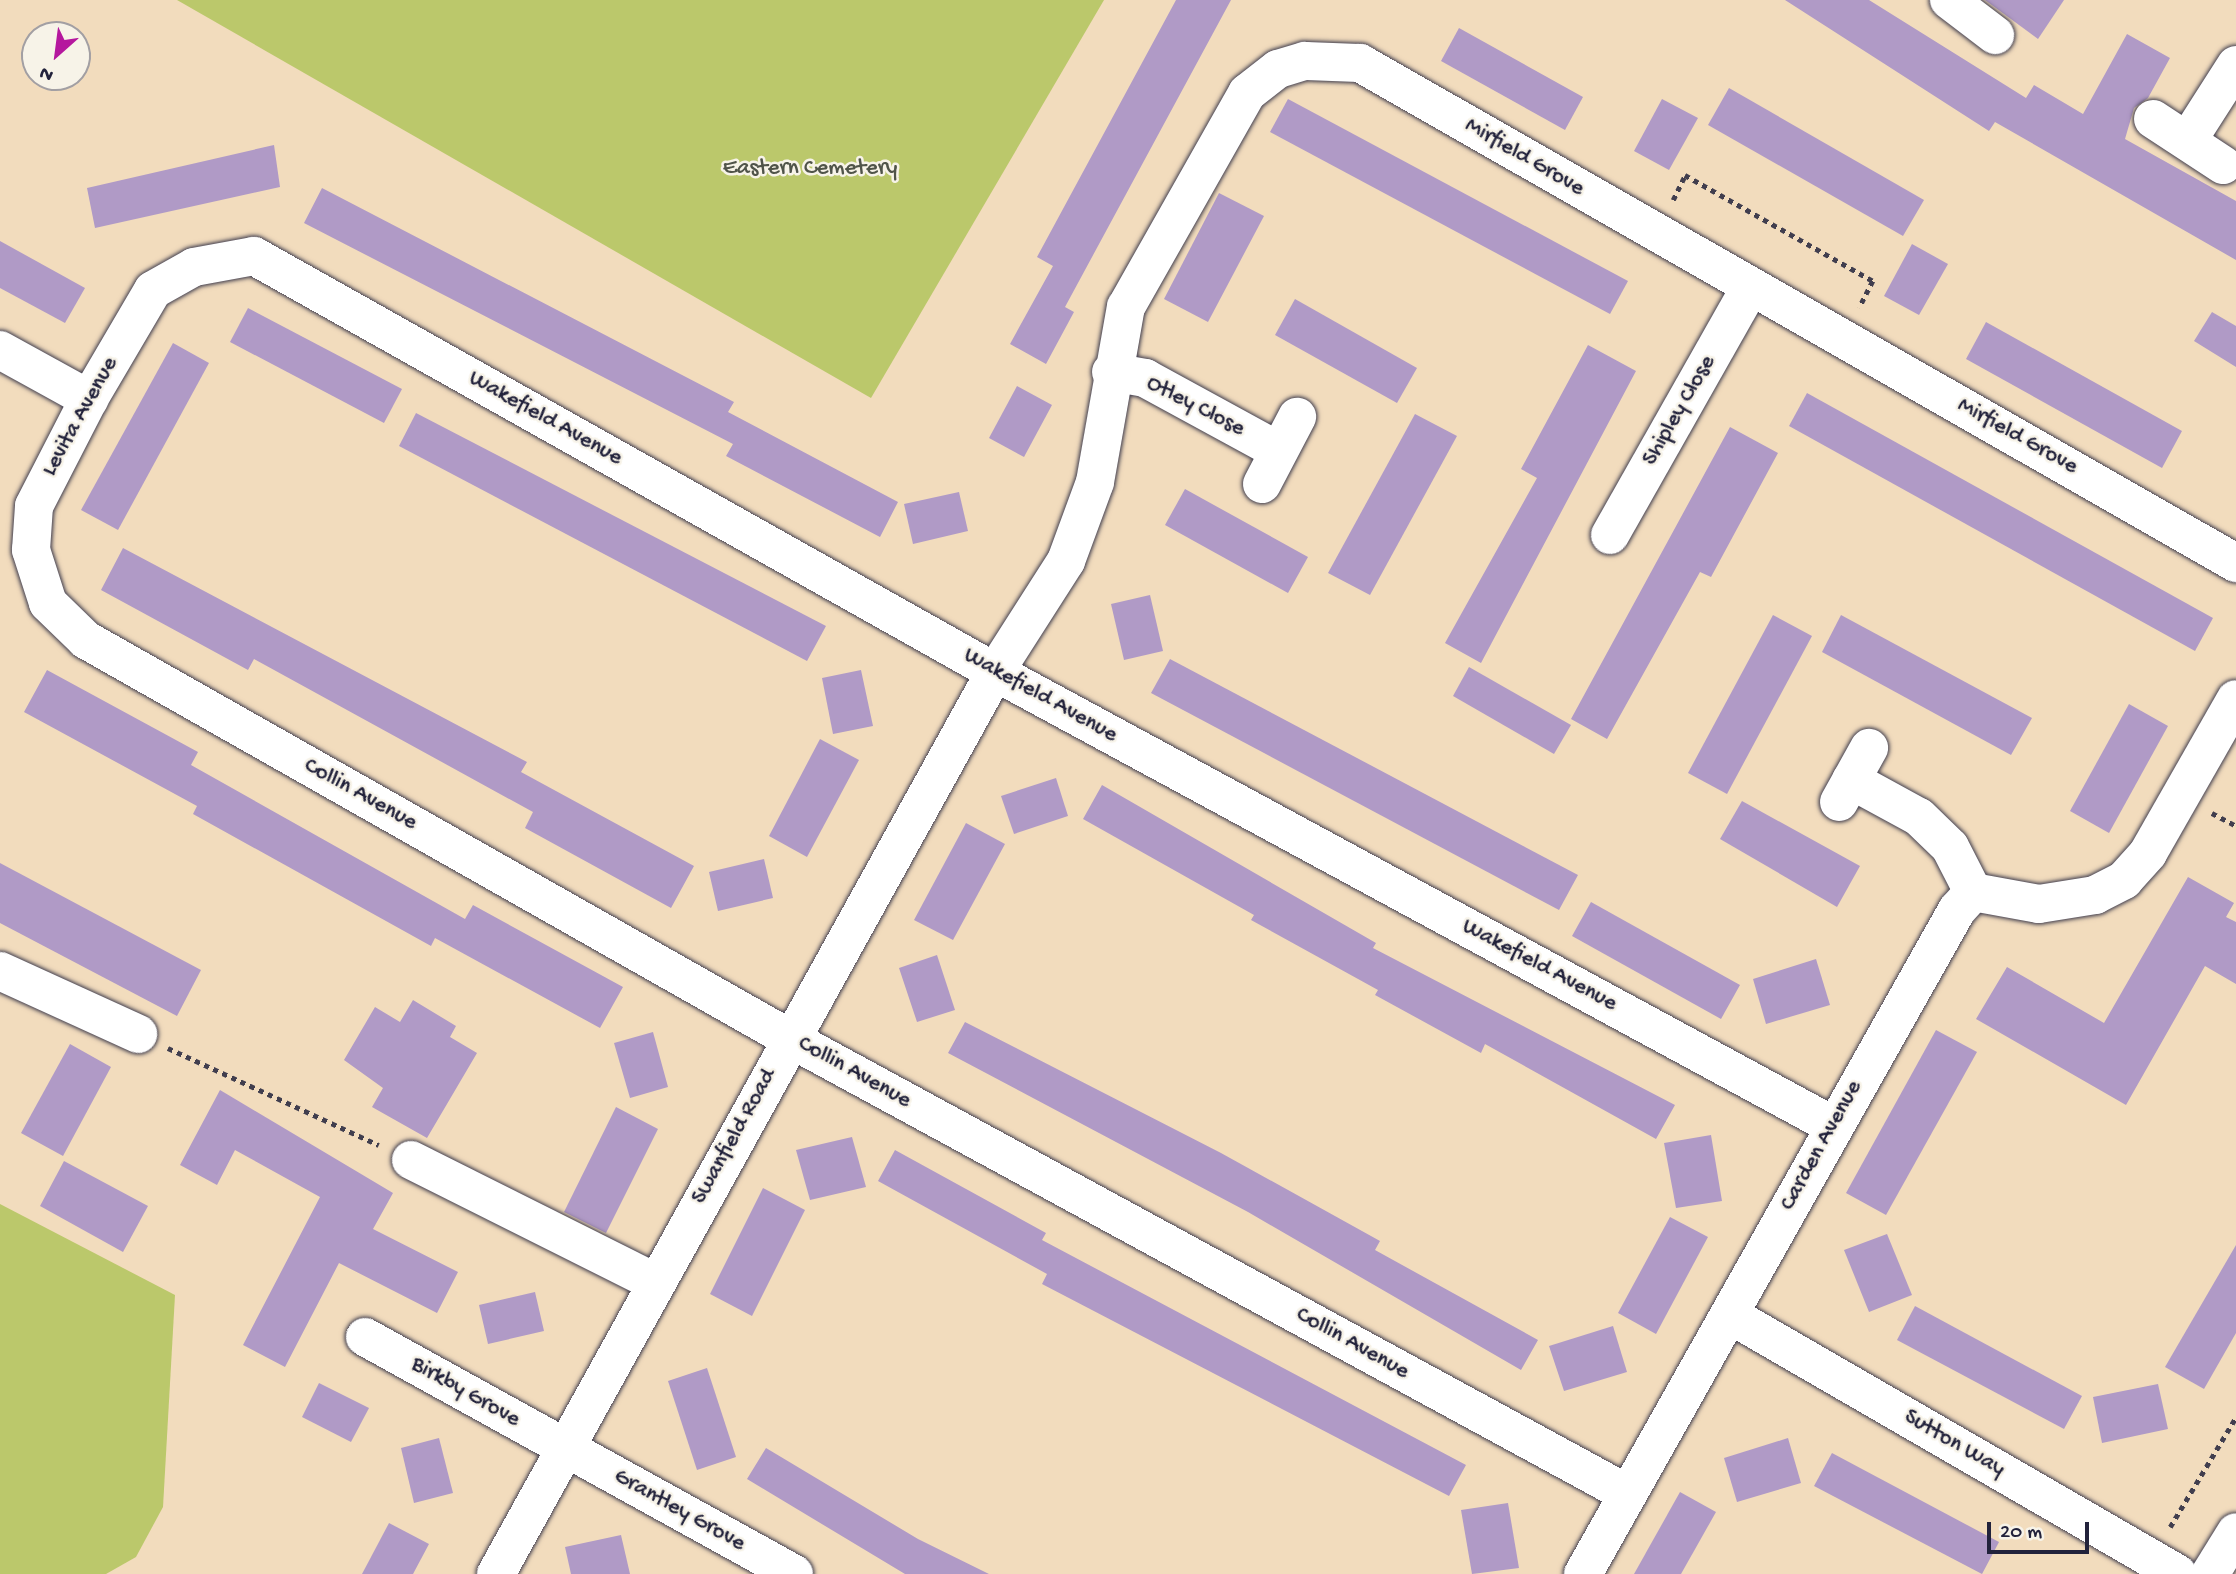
<!DOCTYPE html>
<style>
body{margin:0}
#map{position:relative;width:2236px;height:1574px;overflow:hidden;background:#f2dcbd;font-family:"Gochi Hand",sans-serif}
div>[style]{position:absolute}
[style*='--x']{left:calc(var(--x)*1px);top:calc(var(--y)*1px);width:calc(var(--w)*1px);rotate:calc(var(--a)*1deg)}
.green>*{inset:0;background:#bbc86b}
.building>*{inset:0;background:#b09ac6}
.path>*{height:4.5px;margin-top:-2.25px;transform-origin:0;background:repeating-linear-gradient(90deg,#413e4e 0 5px,transparent 0 10px)}
.roads{filter:drop-shadow(0 0 2px #413e4e) drop-shadow(0 0 2px #413e4e)}
.minor>*{height:38px;margin:-19px;padding:0 19px;transform-origin:19px;border-radius:19px;background:#fff}
span{translate:-50% -50%;white-space:nowrap;text-align:center;line-height:1.15;-webkit-text-stroke:5px #f7f3e8;paint-order:stroke}
.street-label{font-size:23px;color:#22223b}
.park-label{font-size:23px;color:#505449}
.north{position:absolute;left:21px;top:21px;width:70px;height:70px;box-sizing:border-box;background:#f7f3e8;border:2px solid #a29fa3;border-radius:50%;rotate:208deg;font-size:19px;font-weight:700;line-height:28px;text-align:center;color:#22223b}
.north::after{content:'';display:block;margin:auto;width:24px;height:32px;background:#b5179e;clip-path:polygon(50% 0,100% 100%,50% 72%,0 100%)}
.scale{position:absolute;left:1987px;top:1522px;width:102px;height:32px;box-sizing:border-box;border:4px solid #22223b;border-top:0;padding-left:9px;font-size:21px;line-height:24px;white-space:nowrap;color:#22223b;-webkit-text-stroke:5px #f7f3e8;paint-order:stroke}
</style>
<div id="map">
<div class="green">
<div style="clip-path:polygon(177px 0,1104px 0,871px 398px)"></div>
<div style="clip-path:polygon(0 1204px,175px 1295px,163px 1507px,136px 1557px,106px 1574px,0 1574px)"></div>
</div>
<div class="building">
<div style="clip-path:polygon(1176px 0,1231px 0,1065px 307px,1074px 312px,1046px 364px,1010px 344px,1053px 266px,1037px 257px)"></div>
<div style="clip-path:polygon(1785px 0,1869px 0,2026px 98px,2034px 85px,2083px 114px,2127px 34px,2170px 58px,2148px 98px,2134px 108px,2125px 139px,2236px 201px,2236px 260px,1995px 122px,1989px 131px)"></div>
<div style="clip-path:polygon(1985px 0,2064px 0,2038px 39px)"></div>
<div style="clip-path:polygon(1459px 28px,1583px 97px,1565px 130px,1441px 61px)"></div>
<div style="clip-path:polygon(1729px 88px,1924px 200px,1903px 236px,1708px 125px)"></div>
<div style="clip-path:polygon(1288px 99px,1628px 281px,1610px 314px,1270px 132px)"></div>
<div style="clip-path:polygon(1662px 99px,1698px 118px,1669px 170px,1634px 151px)"></div>
<div style="clip-path:polygon(274px 145px,280px 187px,95px 228px,87px 188px)"></div>
<div style="clip-path:polygon(322px 188px,734px 402px,728px 412px,898px 502px,880px 537px,726px 456px,733px 444px,304px 223px)"></div>
<div style="clip-path:polygon(1219px 193px,1264px 216px,1208px 322px,1164px 299px)"></div>
<div style="clip-path:polygon(0 241px,85px 288px,65px 323px,0 288px)"></div>
<div style="clip-path:polygon(1912px 244px,1948px 264px,1919px 315px,1884px 296px)"></div>
<div style="clip-path:polygon(1295px 299px,1417px 368px,1397px 403px,1275px 335px)"></div>
<div style="clip-path:polygon(248px 308px,402px 389px,384px 423px,230px 342px)"></div>
<div style="clip-path:polygon(2212px 312px,2236px 326px,2236px 367px,2194px 341px)"></div>
<div style="clip-path:polygon(1986px 322px,2182px 431px,2162px 468px,1966px 359px)"></div>
<div style="clip-path:polygon(173px 343px,209px 363px,118px 530px,81px 510px)"></div>
<div style="clip-path:polygon(1588px 345px,1636px 371px,1481px 663px,1445px 643px,1537px 478px,1521px 469px)"></div>
<div style="clip-path:polygon(1017px 386px,1052px 405px,1024px 457px,989px 438px)"></div>
<div style="clip-path:polygon(1807px 393px,2213px 618px,2195px 651px,1789px 426px)"></div>
<div style="clip-path:polygon(416px 413px,826px 626px,807px 661px,399px 446px)"></div>
<div style="clip-path:polygon(1415px 414px,1457px 436px,1370px 595px,1328px 573px)"></div>
<div style="clip-path:polygon(1730px 427px,1778px 453px,1711px 577px,1700px 572px,1607px 739px,1571px 719px)"></div>
<div style="clip-path:polygon(1185px 489px,1308px 557px,1288px 593px,1165px 525px)"></div>
<div style="clip-path:polygon(959px 492px,968px 531px,913px 544px,904px 504px)"></div>
<div style="clip-path:polygon(123px 548px,527px 762px,521px 772px,694px 866px,671px 908px,525px 828px,533px 812px,254px 659px,248px 670px,101px 590px)"></div>
<div style="clip-path:polygon(1150px 595px,1163px 651px,1124px 660px,1111px 604px)"></div>
<div style="clip-path:polygon(1773px 615px,1812px 636px,1727px 794px,1688px 773px)"></div>
<div style="clip-path:polygon(1841px 615px,2032px 718px,2011px 755px,1822px 652px)"></div>
<div style="clip-path:polygon(1170px 659px,1578px 875px,1559px 910px,1151px 693px)"></div>
<div style="clip-path:polygon(1469px 667px,1571px 725px,1554px 754px,1453px 696px)"></div>
<div style="clip-path:polygon(47px 670px,198px 752px,191px 765px,465px 919px,473px 905px,623px 987px,600px 1028px,435px 938px,431px 946px,193px 814px,197px 806px,24px 712px)"></div>
<div style="clip-path:polygon(861px 670px,873px 726px,833px 734px,822px 678px)"></div>
<div style="clip-path:polygon(2129px 704px,2168px 726px,2109px 833px,2070px 811px)"></div>
<div style="clip-path:polygon(820px 739px,859px 760px,807px 857px,769px 836px)"></div>
<div style="clip-path:polygon(1056px 778px,1068px 816px,1014px 834px,1001px 796px)"></div>
<div style="clip-path:polygon(1102px 785px,1376px 943px,1373px 948px,1675px 1105px,1656px 1139px,1485px 1044px,1481px 1053px,1375px 995px,1378px 990px,1251px 920px,1254px 915px,1083px 819px)"></div>
<div style="clip-path:polygon(1742px 801px,1860px 866px,1837px 907px,1720px 839px)"></div>
<div style="clip-path:polygon(966px 823px,1005px 844px,953px 940px,914px 920px)"></div>
<div style="clip-path:polygon(764px 859px,773px 898px,718px 911px,709px 872px)"></div>
<div style="clip-path:polygon(0 863px,201px 970px,177px 1016px,0 923px)"></div>
<div style="clip-path:polygon(2188px 877px,2234px 903px,2226px 917px,2236px 922px,2236px 984px,2205px 966px,2126px 1105px,1976px 1019px,2007px 967px,2104px 1023px)"></div>
<div style="clip-path:polygon(1591px 902px,1740px 985px,1721px 1019px,1572px 936px)"></div>
<div style="clip-path:polygon(937px 955px,955px 1010px,917px 1022px,899px 968px)"></div>
<div style="clip-path:polygon(1816px 959px,1830px 1005px,1766px 1024px,1753px 979px)"></div>
<div style="clip-path:polygon(413px 1000px,456px 1026px,450px 1037px,477px 1053px,427px 1138px,372px 1107px,383px 1088px,344px 1060px,375px 1007px,400px 1022px)"></div>
<div style="clip-path:polygon(965px 1022px,1221px 1153px,1380px 1241px,1375px 1250px,1538px 1340px,1521px 1370px,1248px 1212px,948px 1053px)"></div>
<div style="clip-path:polygon(1936px 1030px,1977px 1052px,1886px 1215px,1846px 1193px)"></div>
<div style="clip-path:polygon(653px 1032px,668px 1087px,630px 1098px,614px 1043px)"></div>
<div style="clip-path:polygon(70px 1044px,111px 1067px,63px 1156px,21px 1133px)"></div>
<div style="clip-path:polygon(220px 1090px,393px 1193px,373px 1229px,458px 1272px,437px 1313px,339px 1263px,285px 1367px,243px 1345px,320px 1197px,235px 1150px,217px 1185px,180px 1165px)"></div>
<div style="clip-path:polygon(616px 1107px,658px 1129px,606px 1233px,564px 1212px)"></div>
<div style="clip-path:polygon(1711px 1135px,1722px 1201px,1676px 1208px,1664px 1143px)"></div>
<div style="clip-path:polygon(852px 1137px,866px 1187px,810px 1200px,796px 1150px)"></div>
<div style="clip-path:polygon(895px 1150px,1046px 1233px,1042px 1240px,1466px 1465px,1449px 1496px,1042px 1284px,1047px 1274px,878px 1181px)"></div>
<div style="clip-path:polygon(64px 1161px,148px 1206px,123px 1252px,40px 1206px)"></div>
<div style="clip-path:polygon(763px 1188px,805px 1210px,752px 1316px,710px 1294px)"></div>
<div style="clip-path:polygon(1670px 1217px,1708px 1237px,1656px 1334px,1618px 1313px)"></div>
<div style="clip-path:polygon(1887px 1234px,1912px 1295px,1869px 1312px,1844px 1250px)"></div>
<div style="clip-path:polygon(2236px 1245px,2236px 1333px,2204px 1389px,2165px 1367px)"></div>
<div style="clip-path:polygon(535px 1292px,544px 1331px,488px 1344px,479px 1305px)"></div>
<div style="clip-path:polygon(1915px 1306px,2082px 1396px,2064px 1429px,1897px 1340px)"></div>
<div style="clip-path:polygon(1613px 1326px,1627px 1372px,1564px 1391px,1549px 1346px)"></div>
<div style="clip-path:polygon(707px 1368px,736px 1457px,697px 1470px,668px 1381px)"></div>
<div style="clip-path:polygon(319px 1383px,369px 1408px,351px 1442px,302px 1417px)"></div>
<div style="clip-path:polygon(2158px 1384px,2168px 1429px,2102px 1443px,2093px 1397px)"></div>
<div style="clip-path:polygon(439px 1438px,453px 1493px,414px 1503px,401px 1448px)"></div>
<div style="clip-path:polygon(1788px 1438px,1801px 1483px,1737px 1502px,1724px 1458px)"></div>
<div style="clip-path:polygon(766px 1448px,918px 1539px,989px 1574px,905px 1574px,747px 1479px)"></div>
<div style="clip-path:polygon(1832px 1453px,1999px 1542px,1982px 1574px,1814px 1486px)"></div>
<div style="clip-path:polygon(1680px 1492px,1716px 1512px,1681px 1574px,1634px 1574px)"></div>
<div style="clip-path:polygon(1508px 1503px,1519px 1568px,1472px 1574px,1461px 1510px)"></div>
<div style="clip-path:polygon(389px 1523px,429px 1544px,413px 1574px,362px 1574px)"></div>
<div style="clip-path:polygon(621px 1535px,630px 1574px,571px 1574px,565px 1547px)"></div>
</div>
<div class="path">
<div style="--x:1673;--y:200;--w:28;--a:-64"></div>
<div style="--x:1685;--y:175;--w:216;--a:29.4"></div>
<div style="--x:1873;--y:281;--w:30;--a:117"></div>
<div style="--x:2212;--y:813;--w:27;--a:28"></div>
<div style="--x:168;--y:1048;--w:232;--a:24.7"></div>
<div style="--x:2170;--y:1527;--w:128;--a:-59"></div>
</div>
<div class="roads">
<div class="minor">
<div style="--x:1949;--y:0;--w:58;--a:37.3"></div>
<div style="--x:2153;--y:119;--w:84;--a:33.3"></div>
<div style="--x:2188;--y:140;--w:89;--a:-57.4"></div>
<div style="--x:0;--y:350;--w:102;--a:28.8"></div>
<div style="--x:1111;--y:372;--w:35;--a:10"></div>
<div style="--x:1145;--y:378;--w:148;--a:28.6"></div>
<div style="--x:1262;--y:484;--w:76;--a:-62.4"></div>
<div style="--x:1610;--y:535;--w:284;--a:-60.5"></div>
<div style="--x:1851;--y:780;--w:77;--a:28.6"></div>
<div style="--x:1919;--y:817;--w:43;--a:44.1"></div>
<div style="--x:1950;--y:847;--w:51;--a:62.9"></div>
<div style="--x:1839;--y:802;--w:62;--a:-60.9"></div>
<div style="--x:0;--y:971;--w:152;--a:24.5"></div>
<div style="--x:411;--y:1160;--w:273;--a:26.6"></div>
<div style="--x:1730;--y:1315;--w:517;--a:30.03"></div>
<div style="--x:365;--y:1337;--w:490;--a:28.9"></div>
<div style="--x:1628;--y:1494;--w:955;--a:-151.48"></div>
<div style="--x:789;--y:1038;--w:808;--a:-150.48"></div>
<div style="--x:86;--y:640;--w:53;--a:-135.8"></div>
<div style="--x:48;--y:603;--w:56;--a:-107.8"></div>
<div style="--x:31;--y:550;--w:44;--a:-86.1"></div>
<div style="--x:34;--y:506;--w:120;--a:-62.8"></div>
<div style="--x:89;--y:399;--w:126;--a:-59.6"></div>
<div style="--x:153;--y:290;--w:47;--a:-29.3"></div>
<div style="--x:194;--y:267;--w:61;--a:-10.4"></div>
<div style="--x:254;--y:256;--w:850;--a:29.31"></div>
<div style="--x:995;--y:672;--w:952;--a:28.42"></div>
<div style="--x:496;--y:1574;--w:1031;--a:-61.05"></div>
<div style="--x:995;--y:672;--w:132;--a:-57.4"></div>
<div style="--x:1066;--y:561;--w:84;--a:-69.8"></div>
<div style="--x:1095;--y:482;--w:178;--a:-80"></div>
<div style="--x:1126;--y:307;--w:246;--a:-60.5"></div>
<div style="--x:1247;--y:93;--w:39;--a:-38"></div>
<div style="--x:1278;--y:69;--w:28;--a:-17"></div>
<div style="--x:1305;--y:61;--w:55;--a:2.1"></div>
<div style="--x:1360;--y:63;--w:1009;--a:29.72"></div>
<div style="--x:1583;--y:1574;--w:762;--a:-60.61"></div>
<div style="--x:1957;--y:910;--w:24;--a:-48"></div>
<div style="--x:1973;--y:892;--w:67;--a:10.3"></div>
<div style="--x:2039;--y:904;--w:57;--a:-9.1"></div>
<div style="--x:2095;--y:895;--w:33;--a:-27"></div>
<div style="--x:2124;--y:880;--w:36;--a:-48"></div>
<div style="--x:2148;--y:853;--w:177;--a:-60.3"></div>
<div style="--x:2210;--y:1574;--w:49;--a:-58.2"></div>
</div>
</div>
<div class="street-label">
<span style="left:1524px;top:158px;rotate:30deg">Mirfield Grove</span>
<span style="left:1195px;top:407px;rotate:27deg">Otley Close</span>
<span style="left:1680px;top:411px;rotate:-60deg">Shipley Close</span>
<span style="left:81px;top:417px;rotate:-61deg">Levita Avenue</span>
<span style="left:545px;top:419px;rotate:29deg">Wakefield Avenue</span>
<span style="left:2017px;top:437px;rotate:29deg">Mirfield Grove</span>
<span style="left:1040px;top:696px;rotate:29deg">Wakefield Avenue</span>
<span style="left:360px;top:795px;rotate:29deg">Collin Avenue</span>
<span style="left:1539px;top:966px;rotate:28deg">Wakefield Avenue</span>
<span style="left:854px;top:1073px;rotate:29deg">Collin Avenue</span>
<span style="left:735px;top:1137px;rotate:-61deg">Swanfield Road</span>
<span style="left:1822px;top:1146px;rotate:-61deg">Carden Avenue</span>
<span style="left:1352px;top:1344px;rotate:29deg">Collin Avenue</span>
<span style="left:465px;top:1393px;rotate:29deg">Birkby Grove</span>
<span style="left:1954px;top:1444px;rotate:30deg">Sutton Way</span>
<span style="left:679px;top:1511px;rotate:29deg">Grantley Grove</span>
</div>
<div class="park-label">
<span style="left:810px;top:169px">Eastern Cemetery</span>
</div>
<div class="north">N</div>
<div class="scale">20 m</div>
</div>
